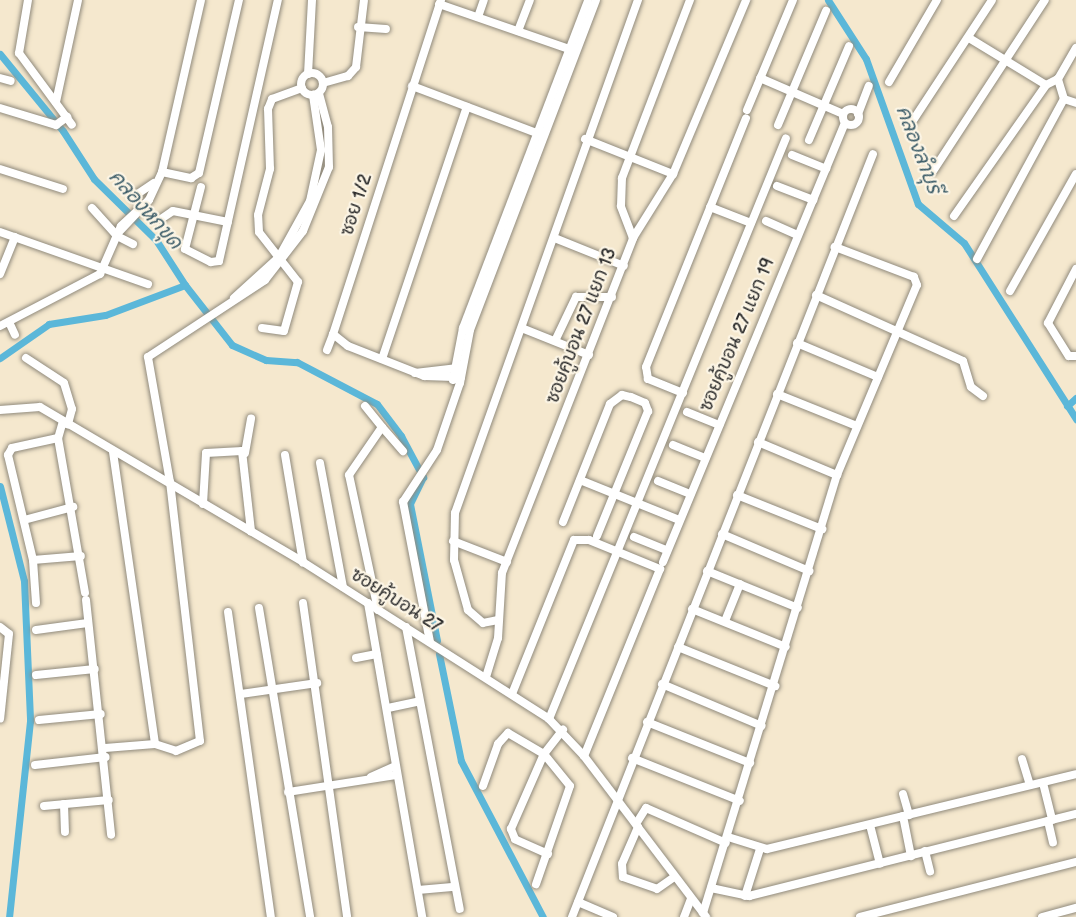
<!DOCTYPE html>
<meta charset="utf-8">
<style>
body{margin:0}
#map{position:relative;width:1076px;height:917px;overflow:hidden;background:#f5e8ce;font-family:"Balsamiq Sans","Playpen Sans Thai",sans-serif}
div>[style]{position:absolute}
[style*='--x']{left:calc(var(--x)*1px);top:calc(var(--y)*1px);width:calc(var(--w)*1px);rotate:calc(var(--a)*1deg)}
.canal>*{height:7px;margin:-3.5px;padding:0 3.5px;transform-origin:3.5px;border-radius:3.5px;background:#5bb7d9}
.roads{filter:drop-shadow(0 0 2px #908a7c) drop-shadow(0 0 2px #908a7c)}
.street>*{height:8px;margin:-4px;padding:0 4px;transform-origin:4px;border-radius:4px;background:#fff}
.street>.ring{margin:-4px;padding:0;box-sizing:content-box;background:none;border:8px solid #fff;border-radius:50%}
span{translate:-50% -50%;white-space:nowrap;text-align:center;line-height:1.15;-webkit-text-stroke:4.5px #fcf5e5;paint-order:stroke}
.street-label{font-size:18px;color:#2b2b2b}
.water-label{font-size:20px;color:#3c5c68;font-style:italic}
</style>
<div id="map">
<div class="canal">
<div style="--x:828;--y:0;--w:70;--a:57.2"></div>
<div style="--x:866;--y:59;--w:154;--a:70.3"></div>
<div style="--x:918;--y:204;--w:60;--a:40.3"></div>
<div style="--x:964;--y:243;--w:209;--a:57.5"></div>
<div style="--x:0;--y:54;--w:99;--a:50.7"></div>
<div style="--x:63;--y:131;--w:57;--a:57.1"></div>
<div style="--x:94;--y:179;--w:87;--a:44.5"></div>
<div style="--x:156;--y:240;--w:54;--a:57.2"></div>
<div style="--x:185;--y:285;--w:85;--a:159.4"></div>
<div style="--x:105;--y:315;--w:57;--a:170.9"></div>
<div style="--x:49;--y:324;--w:60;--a:145.2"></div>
<div style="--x:185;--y:285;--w:76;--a:51.9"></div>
<div style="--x:232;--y:345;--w:37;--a:24"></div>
<div style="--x:266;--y:360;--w:31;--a:4"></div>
<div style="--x:297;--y:362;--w:90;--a:27.7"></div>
<div style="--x:377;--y:404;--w:40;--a:53"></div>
<div style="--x:401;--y:436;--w:47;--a:61.8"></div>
<div style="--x:423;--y:477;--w:30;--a:116"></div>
<div style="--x:410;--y:504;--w:139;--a:78.8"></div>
<div style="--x:1067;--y:406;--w:12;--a:-42"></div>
<div style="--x:0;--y:486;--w:98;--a:75.8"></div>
<div style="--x:24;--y:581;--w:140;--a:87.5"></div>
<div style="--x:30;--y:721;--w:197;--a:96.1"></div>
<div style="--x:439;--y:654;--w:109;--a:78.4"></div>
<div style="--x:461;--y:761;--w:176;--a:62.3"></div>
</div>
<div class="roads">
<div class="street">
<div style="--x:28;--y:0;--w:54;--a:99.6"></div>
<div style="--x:19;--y:53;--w:89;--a:53.6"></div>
<div style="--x:441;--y:0;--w:351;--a:107.9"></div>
<div style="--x:333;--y:334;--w:19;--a:39"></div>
<div style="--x:348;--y:346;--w:82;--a:21.5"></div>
<div style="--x:424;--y:376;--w:37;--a:2"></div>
<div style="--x:439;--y:4;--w:141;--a:19.1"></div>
<div style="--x:478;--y:17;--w:18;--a:-71"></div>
<div style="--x:358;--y:27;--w:28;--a:4"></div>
<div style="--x:518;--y:31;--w:33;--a:-69"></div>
<div style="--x:969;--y:38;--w:90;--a:31.4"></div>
<div class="ring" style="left:301px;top:73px;width:14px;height:14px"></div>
<div style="--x:308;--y:74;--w:74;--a:-86.9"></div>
<div style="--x:0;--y:78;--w:11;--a:15"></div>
<div style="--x:760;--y:78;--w:90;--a:23.4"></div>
<div style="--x:889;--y:82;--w:95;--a:-59.7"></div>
<div style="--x:323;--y:83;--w:26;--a:-16"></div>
<div style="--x:348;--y:76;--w:12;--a:-48"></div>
<div style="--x:356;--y:67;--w:67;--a:-83.2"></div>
<div style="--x:412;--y:86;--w:139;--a:20.7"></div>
<div style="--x:1064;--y:99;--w:13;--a:18"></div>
<div style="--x:56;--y:102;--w:104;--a:-77.8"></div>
<div style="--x:0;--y:108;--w:59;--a:16.9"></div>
<div style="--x:56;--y:125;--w:14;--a:-36"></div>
<div class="ring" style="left:843px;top:109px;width:8px;height:8px"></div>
<div style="--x:747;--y:110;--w:119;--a:-67.3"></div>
<div style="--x:858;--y:114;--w:30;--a:-69"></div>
<div style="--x:778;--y:125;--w:124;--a:-67.2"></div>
<div style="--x:910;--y:125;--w:149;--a:-56.7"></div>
<div style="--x:585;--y:139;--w:95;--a:21.7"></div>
<div style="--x:809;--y:140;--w:102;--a:-66.9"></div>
<div style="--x:792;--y:155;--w:37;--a:22"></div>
<div style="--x:0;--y:169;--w:66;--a:17.6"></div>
<div style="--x:933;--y:171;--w:204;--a:-56.8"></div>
<div style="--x:162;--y:172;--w:30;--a:12"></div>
<div style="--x:191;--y:178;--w:9;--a:-32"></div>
<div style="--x:199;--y:173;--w:178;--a:-77"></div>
<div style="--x:777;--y:186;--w:39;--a:21"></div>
<div style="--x:201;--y:187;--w:64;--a:104.5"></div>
<div style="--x:185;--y:249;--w:29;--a:27"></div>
<div style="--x:211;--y:262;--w:8;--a:-7"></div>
<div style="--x:219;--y:261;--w:268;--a:-77.3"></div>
<div style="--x:133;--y:197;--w:25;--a:-34"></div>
<div style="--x:710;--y:207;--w:44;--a:21.3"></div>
<div style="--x:92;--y:208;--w:38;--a:48"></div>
<div style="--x:117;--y:236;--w:18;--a:27"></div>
<div style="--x:954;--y:216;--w:160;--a:-54.9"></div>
<div style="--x:1046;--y:85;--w:13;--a:-27"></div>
<div style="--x:161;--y:219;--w:14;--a:-34"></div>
<div style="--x:173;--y:211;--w:56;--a:11.3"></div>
<div style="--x:766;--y:221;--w:35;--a:24"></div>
<div style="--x:0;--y:232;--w:157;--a:19.4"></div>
<div style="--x:118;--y:233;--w:45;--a:-46.8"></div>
<div style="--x:633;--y:238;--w:34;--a:-111"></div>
<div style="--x:621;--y:206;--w:28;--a:-88"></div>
<div style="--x:622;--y:178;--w:191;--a:-69.1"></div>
<div style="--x:557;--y:239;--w:72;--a:21.9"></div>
<div style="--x:977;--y:259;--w:182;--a:-61.5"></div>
<div style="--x:1064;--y:99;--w:21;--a:-107"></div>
<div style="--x:1058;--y:79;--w:36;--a:-60"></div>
<div style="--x:1076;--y:269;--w:61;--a:117.4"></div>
<div style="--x:1048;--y:323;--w:39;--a:58"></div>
<div style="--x:1069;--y:356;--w:7;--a:0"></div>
<div style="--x:0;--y:274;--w:40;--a:-68"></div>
<div style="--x:1010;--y:291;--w:134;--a:-60.6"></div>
<div style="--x:816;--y:295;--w:161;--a:24.2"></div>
<div style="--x:963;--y:361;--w:27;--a:73"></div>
<div style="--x:971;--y:387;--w:15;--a:37"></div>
<div style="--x:234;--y:298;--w:61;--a:-42.3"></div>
<div style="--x:279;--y:257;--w:64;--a:-61"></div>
<div style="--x:310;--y:201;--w:52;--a:-77.8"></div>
<div style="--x:321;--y:150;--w:56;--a:-98.3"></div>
<div style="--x:9;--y:322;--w:14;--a:65"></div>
<div style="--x:0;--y:326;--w:113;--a:-27.5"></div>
<div style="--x:100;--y:274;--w:52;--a:-66.4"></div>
<div style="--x:121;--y:226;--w:38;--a:-43"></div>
<div style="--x:149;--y:200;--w:31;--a:-65"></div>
<div style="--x:162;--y:172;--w:176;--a:-77.2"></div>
<div style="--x:262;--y:328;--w:22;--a:8"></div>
<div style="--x:284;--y:331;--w:51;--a:-74.1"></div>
<div style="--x:298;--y:282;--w:63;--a:-128"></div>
<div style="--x:259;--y:232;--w:17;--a:-93"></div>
<div style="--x:258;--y:215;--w:48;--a:-75.4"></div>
<div style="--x:270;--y:169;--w:60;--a:-91.9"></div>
<div style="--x:268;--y:109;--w:11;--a:-68"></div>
<div style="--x:272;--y:99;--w:32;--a:-20"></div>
<div style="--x:524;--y:329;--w:70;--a:21.8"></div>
<div style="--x:555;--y:341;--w:49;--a:-64.5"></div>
<div style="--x:576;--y:297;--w:36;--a:0"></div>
<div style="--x:797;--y:343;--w:88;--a:22.8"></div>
<div style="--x:327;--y:350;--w:17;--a:-69"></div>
<div style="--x:26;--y:358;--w:45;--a:33.3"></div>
<div style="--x:64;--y:383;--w:27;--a:73"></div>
<div style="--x:72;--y:409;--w:16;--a:105"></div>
<div style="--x:382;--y:359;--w:266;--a:-71.4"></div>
<div style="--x:415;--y:373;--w:43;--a:-6.6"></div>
<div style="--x:453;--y:380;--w:53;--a:-79.1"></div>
<div style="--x:463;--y:328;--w:351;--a:-69.1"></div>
<div style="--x:683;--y:393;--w:38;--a:-158"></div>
<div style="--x:648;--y:379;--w:12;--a:-99"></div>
<div style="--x:646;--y:367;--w:268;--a:-68.1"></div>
<div style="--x:777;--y:394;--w:86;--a:21.8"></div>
<div style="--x:365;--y:406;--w:27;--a:51"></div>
<div style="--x:0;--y:410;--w:40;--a:-4.3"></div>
<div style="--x:40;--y:407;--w:305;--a:30.5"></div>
<div style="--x:303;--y:562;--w:292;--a:32.5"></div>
<div style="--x:549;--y:719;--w:51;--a:46.6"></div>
<div style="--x:584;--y:756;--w:202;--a:52.8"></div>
<div style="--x:687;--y:412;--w:35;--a:22"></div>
<div style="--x:63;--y:421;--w:18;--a:106"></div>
<div style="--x:58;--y:438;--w:157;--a:80.1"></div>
<div style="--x:758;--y:442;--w:86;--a:22.7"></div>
<div style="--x:673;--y:445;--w:35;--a:22"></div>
<div style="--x:113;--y:452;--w:295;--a:81.8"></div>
<div style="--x:245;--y:453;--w:35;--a:-80"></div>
<div style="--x:285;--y:455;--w:109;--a:80.5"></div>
<div style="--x:320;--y:463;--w:126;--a:79.5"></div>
<div style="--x:580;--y:480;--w:107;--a:22"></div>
<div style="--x:658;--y:481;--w:35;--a:22"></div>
<div style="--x:737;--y:495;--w:92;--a:21.8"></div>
<div style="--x:203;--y:504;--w:51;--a:-86.6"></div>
<div style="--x:206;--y:453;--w:36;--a:-3"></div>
<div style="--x:242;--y:451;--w:81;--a:83.6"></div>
<div style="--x:24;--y:520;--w:51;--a:-14.9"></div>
<div style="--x:563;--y:522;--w:127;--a:-68.3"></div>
<div style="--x:610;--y:404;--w:15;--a:-37"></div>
<div style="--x:622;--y:395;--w:9;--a:13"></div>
<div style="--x:631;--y:397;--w:15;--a:23"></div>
<div style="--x:645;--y:403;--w:9;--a:69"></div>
<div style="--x:648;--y:411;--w:135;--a:112.2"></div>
<div style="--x:722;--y:534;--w:95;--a:23"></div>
<div style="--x:634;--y:537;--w:35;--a:22"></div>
<div style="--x:453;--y:541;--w:58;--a:21.3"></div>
<div style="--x:33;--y:560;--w:48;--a:-4.8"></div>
<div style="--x:663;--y:562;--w:475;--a:-67.5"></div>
<div style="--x:707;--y:571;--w:98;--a:22.1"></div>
<div style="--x:86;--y:600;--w:236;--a:83.9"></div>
<div style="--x:36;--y:603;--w:43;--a:-94"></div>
<div style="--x:33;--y:560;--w:108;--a:-103.4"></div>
<div style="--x:8;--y:455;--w:8;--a:-60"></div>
<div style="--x:12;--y:448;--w:47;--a:-12.3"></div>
<div style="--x:303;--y:603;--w:317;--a:82"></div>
<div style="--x:368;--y:603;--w:319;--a:80.2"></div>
<div style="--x:259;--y:608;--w:313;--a:80.6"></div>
<div style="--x:692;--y:609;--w:101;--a:22"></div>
<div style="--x:378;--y:610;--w:138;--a:-102.1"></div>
<div style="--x:349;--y:475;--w:58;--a:-55.5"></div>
<div style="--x:382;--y:427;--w:32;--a:49"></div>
<div style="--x:228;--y:612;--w:308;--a:82"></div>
<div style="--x:498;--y:620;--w:15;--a:169"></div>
<div style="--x:483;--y:623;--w:20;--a:-139"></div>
<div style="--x:468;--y:610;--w:52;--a:-105.6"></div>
<div style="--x:454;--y:560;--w:47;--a:-88.8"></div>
<div style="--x:455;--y:513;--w:545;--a:-70.37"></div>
<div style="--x:725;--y:621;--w:40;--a:-68"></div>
<div style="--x:0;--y:627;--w:11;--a:38"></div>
<div style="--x:9;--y:634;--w:85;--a:96"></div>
<div style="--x:406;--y:627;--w:287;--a:79.2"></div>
<div style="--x:36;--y:630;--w:52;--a:-7.7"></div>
<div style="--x:430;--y:642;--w:143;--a:-100.9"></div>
<div style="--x:403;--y:502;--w:62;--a:-56.8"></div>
<div style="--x:437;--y:450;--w:71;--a:-71.1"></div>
<div style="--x:460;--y:383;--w:54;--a:-79.3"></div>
<div style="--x:470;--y:330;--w:353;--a:-69.1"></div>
<div style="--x:678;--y:647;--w:105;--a:21.9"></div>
<div style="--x:356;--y:658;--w:21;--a:-11"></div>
<div style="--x:36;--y:675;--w:59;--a:-5.8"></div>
<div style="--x:486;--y:677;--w:41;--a:-72.9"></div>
<div style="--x:498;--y:638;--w:65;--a:-86.5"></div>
<div style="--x:502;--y:573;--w:360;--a:-68.6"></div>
<div style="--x:633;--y:238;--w:75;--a:-58"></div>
<div style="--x:673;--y:174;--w:189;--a:-67.2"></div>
<div style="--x:662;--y:684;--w:108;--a:22.8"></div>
<div style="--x:241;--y:694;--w:77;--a:-8.2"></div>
<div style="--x:512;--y:694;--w:166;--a:-68.1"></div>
<div style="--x:574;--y:540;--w:15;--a:0"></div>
<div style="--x:589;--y:540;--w:77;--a:22.2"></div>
<div style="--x:660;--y:569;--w:202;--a:112.1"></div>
<div style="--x:388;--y:708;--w:30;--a:-12"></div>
<div style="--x:549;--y:719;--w:627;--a:-67.81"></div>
<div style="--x:39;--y:720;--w:62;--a:-5.5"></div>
<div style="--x:647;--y:722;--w:111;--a:21.7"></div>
<div style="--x:105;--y:748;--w:50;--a:-4.6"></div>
<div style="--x:155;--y:744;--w:22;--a:18"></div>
<div style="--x:176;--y:751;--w:26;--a:-23"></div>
<div style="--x:200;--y:741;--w:261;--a:-96.6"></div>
<div style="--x:170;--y:482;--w:127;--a:-100"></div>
<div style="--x:148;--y:357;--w:140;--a:-33.3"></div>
<div style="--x:265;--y:280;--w:62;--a:-52.2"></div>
<div style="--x:303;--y:231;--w:69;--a:-67.9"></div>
<div style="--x:329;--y:167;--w:40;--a:-91.4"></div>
<div style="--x:328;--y:127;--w:35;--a:-105"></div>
<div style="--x:632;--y:758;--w:116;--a:21.7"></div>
<div style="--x:1022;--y:759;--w:27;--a:73"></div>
<div style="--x:35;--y:765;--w:71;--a:-6.4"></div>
<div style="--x:371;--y:777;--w:27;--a:-24"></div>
<div style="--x:1043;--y:783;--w:38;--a:76"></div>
<div style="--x:483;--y:786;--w:45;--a:-70.3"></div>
<div style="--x:498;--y:744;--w:15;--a:-48"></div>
<div style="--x:508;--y:733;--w:42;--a:30.3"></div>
<div style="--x:544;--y:754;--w:41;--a:50.9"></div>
<div style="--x:570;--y:786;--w:104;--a:109.1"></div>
<div style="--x:288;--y:792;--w:110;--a:-8.9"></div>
<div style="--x:903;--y:794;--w:22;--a:74"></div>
<div style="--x:64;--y:804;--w:28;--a:88"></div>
<div style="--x:44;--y:806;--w:65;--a:-5.3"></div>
<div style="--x:903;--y:816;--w:41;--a:78.7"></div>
<div style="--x:1048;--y:821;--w:22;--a:77"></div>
<div style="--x:636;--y:824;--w:19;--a:-58"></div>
<div style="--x:646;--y:808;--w:87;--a:23.6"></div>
<div style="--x:870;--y:825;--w:40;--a:75.6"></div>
<div style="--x:638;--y:827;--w:40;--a:113.4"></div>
<div style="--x:622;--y:864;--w:13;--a:86"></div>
<div style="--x:623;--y:877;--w:36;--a:19"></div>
<div style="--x:657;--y:889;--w:21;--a:-35"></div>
<div style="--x:728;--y:837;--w:41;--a:17.1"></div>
<div style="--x:767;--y:849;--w:318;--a:-13.6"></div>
<div style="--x:925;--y:851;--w:21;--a:76"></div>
<div style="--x:548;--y:854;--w:36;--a:-156"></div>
<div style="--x:515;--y:839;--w:11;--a:-112"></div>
<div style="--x:511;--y:829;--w:82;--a:-66.3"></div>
<div style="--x:544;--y:754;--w:31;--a:-52"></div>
<div style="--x:711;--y:888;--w:39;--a:12"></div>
<div style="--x:749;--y:896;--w:337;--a:-14.1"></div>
<div style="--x:418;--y:890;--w:37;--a:-5"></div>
<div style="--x:745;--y:896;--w:49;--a:-72.3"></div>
<div style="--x:578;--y:902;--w:38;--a:23"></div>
<div style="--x:703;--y:913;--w:458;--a:-73"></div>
<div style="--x:837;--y:475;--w:206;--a:-67.2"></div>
<div style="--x:917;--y:285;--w:9;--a:-111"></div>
<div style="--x:914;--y:277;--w:85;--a:-159.2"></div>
<div style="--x:572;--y:917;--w:820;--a:-68.47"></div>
<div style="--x:684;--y:917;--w:19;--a:-69"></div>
<div style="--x:860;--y:917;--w:223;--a:-14.3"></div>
<div style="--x:1042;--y:917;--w:35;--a:-15"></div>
</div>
</div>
<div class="street-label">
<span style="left:357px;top:205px;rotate:-72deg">ซอย 1/2</span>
<span style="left:582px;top:326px;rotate:-69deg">ซอยคู้บอน 27 แยก 13</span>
<span style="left:738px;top:335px;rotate:-67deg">ซอยคู้บอน 27 แยก 19</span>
<span style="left:396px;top:601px;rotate:32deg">ซอยคู้บอน 27</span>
</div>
<div class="water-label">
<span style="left:918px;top:150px;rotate:69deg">คลองลำบุรี</span>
<span style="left:145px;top:210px;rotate:48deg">คลองหกขุด</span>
</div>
</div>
